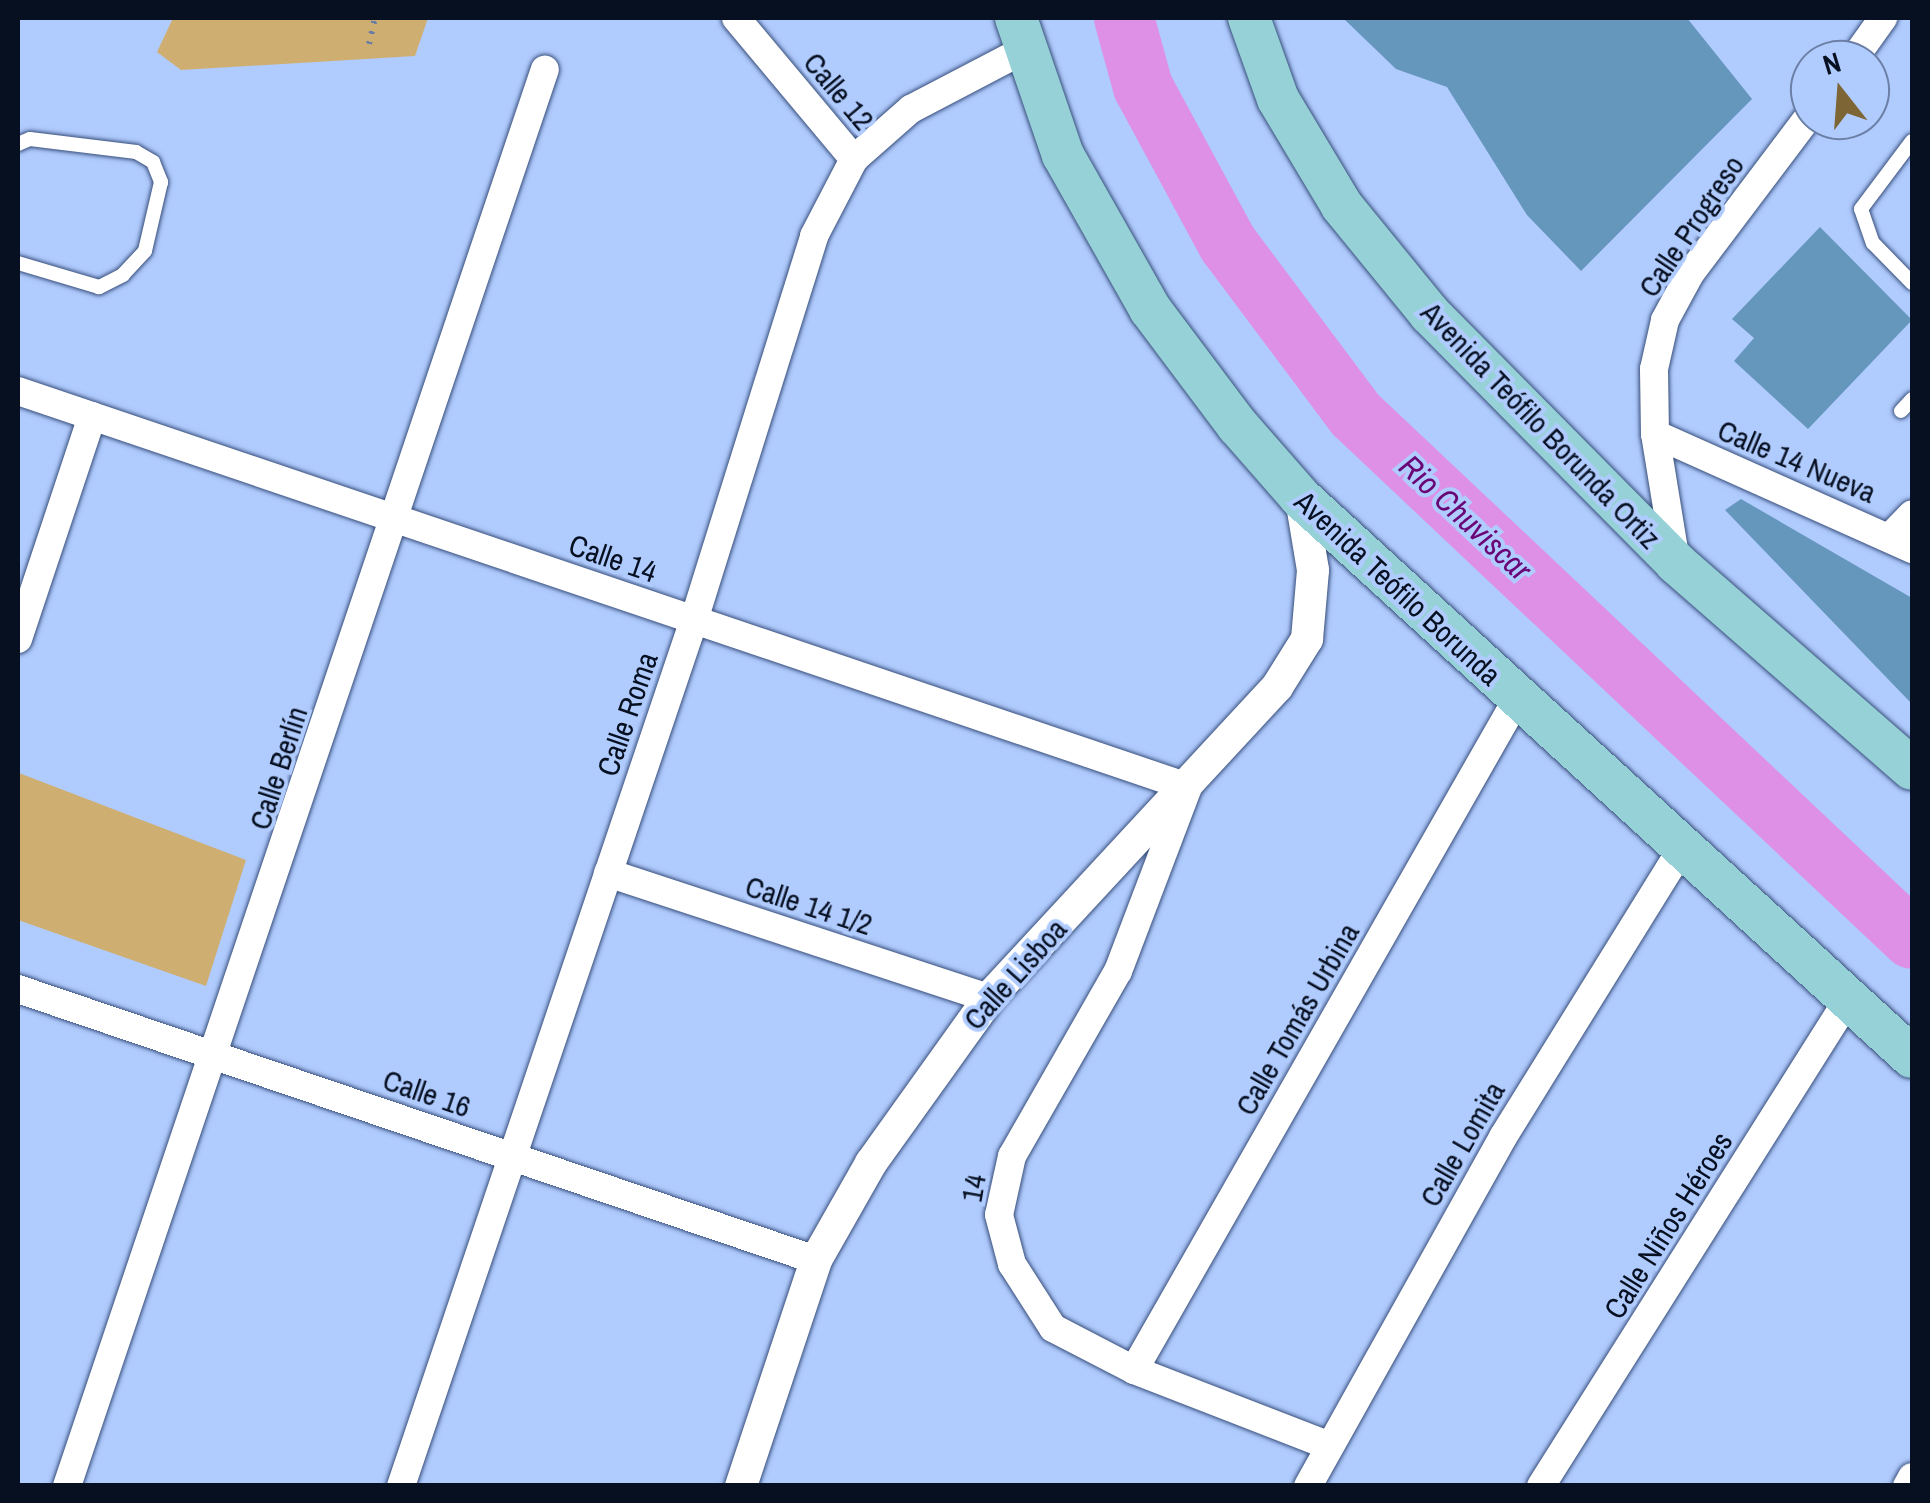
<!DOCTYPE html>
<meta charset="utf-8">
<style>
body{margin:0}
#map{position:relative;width:1930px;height:1503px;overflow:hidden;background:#b0cbfe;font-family:"Archivo Narrow",sans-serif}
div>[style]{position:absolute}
.green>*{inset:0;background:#cfaf71}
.river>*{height:60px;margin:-30px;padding:0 30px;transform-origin:30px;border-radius:30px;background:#dd90e6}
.building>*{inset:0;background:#6596bc}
.path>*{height:6px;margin-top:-3px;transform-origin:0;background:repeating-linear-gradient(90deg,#6a7ea3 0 2.5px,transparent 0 10.5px)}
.roads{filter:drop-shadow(0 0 2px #384f7b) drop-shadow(0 0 2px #384f7b)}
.service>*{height:14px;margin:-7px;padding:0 7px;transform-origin:7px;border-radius:7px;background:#fff}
.minor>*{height:28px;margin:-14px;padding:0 14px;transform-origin:14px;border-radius:14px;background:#fff}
.tertiary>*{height:32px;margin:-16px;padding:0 16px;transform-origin:16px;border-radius:16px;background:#fff}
.primary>*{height:42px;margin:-21px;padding:0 21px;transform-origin:21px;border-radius:21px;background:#95d1d6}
span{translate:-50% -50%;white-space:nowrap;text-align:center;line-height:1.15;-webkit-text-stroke:8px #b0cbfe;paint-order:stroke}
.street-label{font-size:30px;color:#071021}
.water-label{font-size:32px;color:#6a0576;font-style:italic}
.frame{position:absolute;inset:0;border:20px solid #071021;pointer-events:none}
.north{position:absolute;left:1790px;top:40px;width:100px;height:100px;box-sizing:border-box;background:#b0cbfe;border:2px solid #6c80a6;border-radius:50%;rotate:343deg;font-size:28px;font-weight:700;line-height:40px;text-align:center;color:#071021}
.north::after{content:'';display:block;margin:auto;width:35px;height:45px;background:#7d6535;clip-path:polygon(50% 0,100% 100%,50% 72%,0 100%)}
</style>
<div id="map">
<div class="green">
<div style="clip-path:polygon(173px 18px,428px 18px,415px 56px,181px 70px,157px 52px)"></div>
<div style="clip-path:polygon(19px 773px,246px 860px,206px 986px,18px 920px)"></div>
</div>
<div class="river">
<div style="left:1124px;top:18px;width:72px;rotate:74.6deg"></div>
<div style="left:1143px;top:87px;width:179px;rotate:61.6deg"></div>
<div style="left:1228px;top:244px;width:212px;rotate:53.2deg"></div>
<div style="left:1355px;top:414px;width:765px;rotate:43.31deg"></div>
</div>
<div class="building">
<div style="clip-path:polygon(1343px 18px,1687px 18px,1752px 99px,1581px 271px,1527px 215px,1447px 87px,1396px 69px)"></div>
<div style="clip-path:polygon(1820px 227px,1912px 320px,1808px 429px,1734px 361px,1754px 338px,1732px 319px)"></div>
<div style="clip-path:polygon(1741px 499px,1912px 598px,1912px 704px,1725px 510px)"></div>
</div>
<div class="path">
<div style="left:369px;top:44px;width:27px;rotate:-77deg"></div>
<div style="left:1808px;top:56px;width:6px;rotate:39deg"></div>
<div style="left:1870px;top:107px;width:15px;rotate:37deg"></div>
</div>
<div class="roads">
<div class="service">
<div style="left:1912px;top:141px;width:85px;rotate:126.9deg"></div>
<div style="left:1861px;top:209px;width:36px;rotate:71deg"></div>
<div style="left:1873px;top:243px;width:56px;rotate:45.7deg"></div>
<div style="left:18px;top:144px;width:13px;rotate:-23deg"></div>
<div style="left:30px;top:139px;width:107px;rotate:7deg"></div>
<div style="left:136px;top:152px;width:20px;rotate:30deg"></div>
<div style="left:153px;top:162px;width:22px;rotate:68deg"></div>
<div style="left:161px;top:182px;width:71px;rotate:103.1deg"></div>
<div style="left:145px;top:251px;width:33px;rotate:133deg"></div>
<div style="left:123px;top:275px;width:27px;rotate:153deg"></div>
<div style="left:99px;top:287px;width:84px;rotate:-163.5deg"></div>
<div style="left:1901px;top:411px;width:16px;rotate:-47deg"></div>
</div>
<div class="minor">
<div style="left:736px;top:18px;width:184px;rotate:50.1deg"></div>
<div style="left:1853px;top:60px;width:52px;rotate:-54.5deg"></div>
<div style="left:18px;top:391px;width:1235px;rotate:18.7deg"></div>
<div style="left:1188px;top:787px;width:197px;rotate:110.8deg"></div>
<div style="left:1118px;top:971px;width:213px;rotate:119.8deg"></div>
<div style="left:1012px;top:1156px;width:60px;rotate:102.4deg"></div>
<div style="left:999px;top:1215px;width:51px;rotate:75.1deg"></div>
<div style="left:1012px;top:1264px;width:76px;rotate:57.4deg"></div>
<div style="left:1053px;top:1328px;width:91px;rotate:27.4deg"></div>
<div style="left:1134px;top:1370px;width:207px;rotate:21.2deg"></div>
<div style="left:1655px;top:434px;width:282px;rotate:24.1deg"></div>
<div style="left:1891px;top:536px;width:30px;rotate:-46deg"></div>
<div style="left:1676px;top:562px;width:130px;rotate:-99.3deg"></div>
<div style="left:1655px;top:434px;width:65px;rotate:-90.9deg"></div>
<div style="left:1654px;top:369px;width:50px;rotate:-77.3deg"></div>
<div style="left:1665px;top:320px;width:52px;rotate:-61.5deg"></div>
<div style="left:1690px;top:274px;width:199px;rotate:-53deg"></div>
<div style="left:18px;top:639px;width:235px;rotate:-71.6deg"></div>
<div style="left:608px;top:873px;width:401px;rotate:18.2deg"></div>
<div style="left:18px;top:989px;width:843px;rotate:18.76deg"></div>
<div style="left:1134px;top:1370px;width:773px;rotate:-60.28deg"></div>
<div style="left:67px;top:1486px;width:1495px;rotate:-71.36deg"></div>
<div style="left:401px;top:1486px;width:914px;rotate:-71.31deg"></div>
<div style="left:694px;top:620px;width:402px;rotate:-72.6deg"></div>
<div style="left:814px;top:236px;width:87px;rotate:-62.5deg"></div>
<div style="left:854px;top:159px;width:76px;rotate:-41.3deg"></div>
<div style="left:911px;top:109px;width:127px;rotate:-27.6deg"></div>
<div style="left:1308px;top:1486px;width:400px;rotate:-60.8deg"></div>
<div style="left:1503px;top:1137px;width:346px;rotate:-58.2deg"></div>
<div style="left:1541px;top:1486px;width:577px;rotate:-57.74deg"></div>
<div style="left:1907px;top:1486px;width:10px;rotate:-61deg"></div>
</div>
<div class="tertiary">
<div style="left:741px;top:1486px;width:238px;rotate:-71.6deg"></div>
<div style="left:816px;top:1260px;width:112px;rotate:-60.4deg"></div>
<div style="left:871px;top:1163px;width:203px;rotate:-54.4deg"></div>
<div style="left:989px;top:998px;width:424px;rotate:-47.2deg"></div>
<div style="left:1277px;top:687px;width:57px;rotate:-58deg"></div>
<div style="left:1307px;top:639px;width:69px;rotate:-85deg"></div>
<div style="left:1313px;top:570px;width:73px;rotate:-99.5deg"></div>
</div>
<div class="primary">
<div style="left:1016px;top:18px;width:145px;rotate:71.1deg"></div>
<div style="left:1063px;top:155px;width:177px;rotate:60.5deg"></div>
<div style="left:1150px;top:309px;width:146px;rotate:53.1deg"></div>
<div style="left:1238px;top:426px;width:96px;rotate:48.8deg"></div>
<div style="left:1301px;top:498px;width:828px;rotate:42.46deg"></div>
<div style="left:1249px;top:18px;width:86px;rotate:70.3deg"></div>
<div style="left:1278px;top:99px;width:125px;rotate:59.1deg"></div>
<div style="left:1342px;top:206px;width:139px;rotate:50.8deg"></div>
<div style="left:1430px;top:314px;width:350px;rotate:45.3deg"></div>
<div style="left:1676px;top:563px;width:313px;rotate:41.1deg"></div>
</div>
</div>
<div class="street-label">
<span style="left:839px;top:91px;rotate:50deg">Calle 12</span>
<span style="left:1691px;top:226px;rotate:-56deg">Calle Progreso</span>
<span style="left:1541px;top:425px;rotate:46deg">Avenida Teófilo Borunda Ortiz</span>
<span style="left:1797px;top:461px;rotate:23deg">Calle 14 Nueva</span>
<span style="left:613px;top:558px;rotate:19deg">Calle 14</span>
<span style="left:1398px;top:588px;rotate:43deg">Avenida Teófilo Borunda</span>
<span style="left:627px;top:714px;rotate:-71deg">Calle Roma</span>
<span style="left:278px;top:768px;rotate:-72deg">Calle Berlín</span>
<span style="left:809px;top:905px;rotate:18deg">Calle 14 1/2</span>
<span style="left:1015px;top:974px;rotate:-48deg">Calle Lisboa</span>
<span style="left:1297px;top:1019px;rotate:-60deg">Calle Tomás Urbina</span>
<span style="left:427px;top:1093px;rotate:19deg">Calle 16</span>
<span style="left:1462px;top:1144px;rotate:-60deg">Calle Lomita</span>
<span style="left:973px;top:1188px;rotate:-80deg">14</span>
<span style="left:1668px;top:1225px;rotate:-58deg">Calle Niños Héroes</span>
</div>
<div class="water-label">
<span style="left:1465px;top:518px;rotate:43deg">Rio Chuviscar</span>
</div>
<div class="frame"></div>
<div class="north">N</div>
</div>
